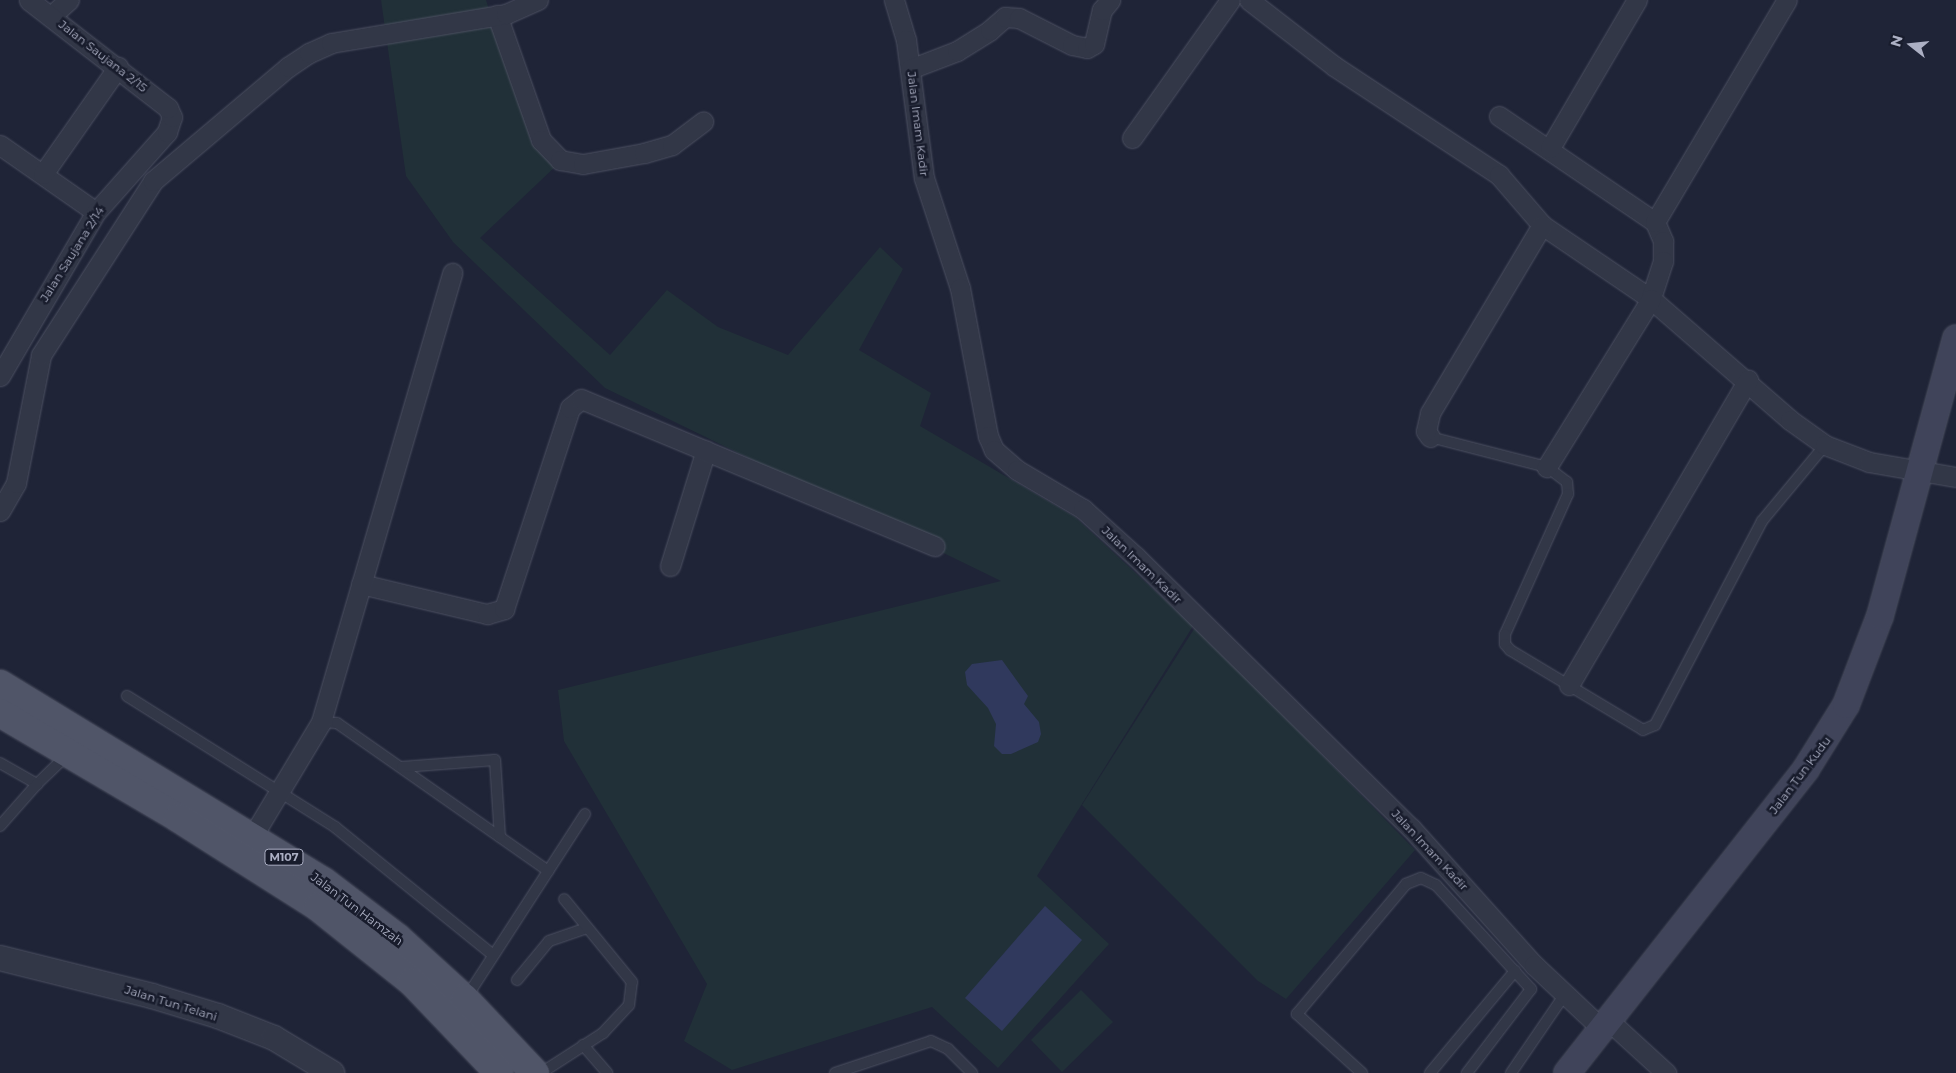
<!DOCTYPE html>
<style>
body{margin:0}
#map{position:relative;width:1956px;height:1073px;overflow:hidden;background:#1f2437;font-family:Montserrat,sans-serif}
div>[style]{position:absolute}
.green>*{inset:0;background:#213038}
.water>*{inset:0;background:#30395d}
.roads{filter:drop-shadow(0 0 1px #4d5162) drop-shadow(0 0 1px #4d5162)}
.service>*{height:10px;margin:-5px;padding:0 5px;transform-origin:5px;border-radius:5px;background:#323747}
.minor>*{height:19px;margin:-9.5px;padding:0 9.5px;transform-origin:9.5px;border-radius:9.5px;background:#323747}
.tertiary>*{height:24px;margin:-12px;padding:0 12px;transform-origin:12px;border-radius:12px;background:#323747}
.secondary>*{height:26px;margin:-13px;padding:0 13px;transform-origin:13px;border-radius:13px;background:#40445a}
.primary>*{height:28px;margin:-14px;padding:0 14px;transform-origin:14px;border-radius:14px;background:#505568}
span{translate:-50% -50%;white-space:nowrap;text-align:center;line-height:1.15;-webkit-text-stroke:5px #181c2c;paint-order:stroke}
.shield-label span{padding:1px 4px;background:#181c2c;border:1px solid;border-radius:4px;-webkit-text-stroke-width:0}
.shield-label{font-size:11px;color:#acb0c4;font-weight:700}
.street-label{font-size:12px;color:#acb0c4}
.north{position:absolute;left:1886px;top:20px;width:50px;height:50px;-webkit-text-stroke:4px #181c2c;paint-order:stroke;rotate:286deg;font-size:14px;font-weight:700;line-height:20px;text-align:center;color:#acb0c4}
.north::after{content:'';display:block;margin:auto;width:18px;height:22px;background:#acb0c4;clip-path:polygon(50% 0,100% 100%,50% 72%,0 100%)}
</style>
<div id="map">
<div class="green">
<div style="clip-path:polygon(381px 0,486px 0,532px 144px,557px 165px,480px 238px,610px 355px,667px 290px,718px 327px,788px 355px,880px 247px,903px 269px,859px 350px,931px 393px,920px 426px,1075px 517px,1193px 626px,1037px 876px,1109px 944px,998px 1068px,932px 1007px,732px 1070px,684px 1041px,707px 984px,564px 741px,558px 690px,1001px 581px,605px 388px,453px 242px,406px 176px)"></div>
<div style="clip-path:polygon(1196px 626px,1415px 850px,1286px 999px,1258px 981px,1082px 805px)"></div>
<div style="clip-path:polygon(1081px 990px,1113px 1022px,1062px 1072px,1031px 1040px)"></div>
</div>
<div class="water">
<div style="clip-path:polygon(1002px 660px,1028px 696px,1024px 704px,1039px 722px,1041px 734px,1038px 742px,1011px 754px,1002px 754px,994px 746px,996px 724px,988px 708px,967px 685px,965px 672px,972px 664px)"></div>
<div style="clip-path:polygon(1045px 906px,1082px 940px,1002px 1031px,965px 998px)"></div>
</div>
<div class="roads">
<div class="service">
<div style="left:1430px;top:437px;width:121px;rotate:14.4deg"></div>
<div style="left:1547px;top:467px;width:25px;rotate:37deg"></div>
<div style="left:1567px;top:482px;width:12px;rotate:85deg"></div>
<div style="left:1568px;top:494px;width:154px;rotate:114.2deg"></div>
<div style="left:1505px;top:634px;width:10px;rotate:90deg"></div>
<div style="left:1505px;top:644px;width:8px;rotate:50deg"></div>
<div style="left:1510px;top:650px;width:155px;rotate:31deg"></div>
<div style="left:1643px;top:730px;width:13px;rotate:-23deg"></div>
<div style="left:1655px;top:725px;width:230px;rotate:-62.3deg"></div>
<div style="left:1762px;top:521px;width:99px;rotate:-50.3deg"></div>
<div style="left:127px;top:696px;width:246px;rotate:32.2deg"></div>
<div style="left:335px;top:827px;width:203px;rotate:39deg"></div>
<div style="left:321px;top:722px;width:16px;rotate:4deg"></div>
<div style="left:337px;top:723px;width:258px;rotate:35deg"></div>
<div style="left:0;top:763px;width:43px;rotate:29.6deg"></div>
<div style="left:37px;top:784px;width:42px;rotate:-44deg"></div>
<div style="left:402px;top:767px;width:93px;rotate:-4.3deg"></div>
<div style="left:495px;top:760px;width:77px;rotate:86.3deg"></div>
<div style="left:0;top:826px;width:56px;rotate:-48.6deg"></div>
<div style="left:517px;top:980px;width:50px;rotate:-50.6deg"></div>
<div style="left:549px;top:941px;width:40px;rotate:-18.9deg"></div>
<div style="left:466px;top:998px;width:219px;rotate:-57.1deg"></div>
<div style="left:583px;top:1045px;width:37px;rotate:49deg"></div>
<div style="left:541px;top:1073px;width:74px;rotate:-32.8deg"></div>
<div style="left:603px;top:1033px;width:38px;rotate:-47deg"></div>
<div style="left:629px;top:1005px;width:23px;rotate:-83deg"></div>
<div style="left:632px;top:982px;width:107px;rotate:-129.3deg"></div>
<div style="left:835px;top:1073px;width:101px;rotate:-18.4deg"></div>
<div style="left:931px;top:1041px;width:19px;rotate:25deg"></div>
<div style="left:948px;top:1049px;width:34px;rotate:45deg"></div>
<div style="left:1362px;top:1073px;width:88px;rotate:-137.8deg"></div>
<div style="left:1297px;top:1014px;width:170px;rotate:-50deg"></div>
<div style="left:1406px;top:884px;width:16px;rotate:-22deg"></div>
<div style="left:1421px;top:878px;width:17px;rotate:25deg"></div>
<div style="left:1436px;top:885px;width:141px;rotate:47.6deg"></div>
<div style="left:1531px;top:989px;width:106px;rotate:127.3deg"></div>
<div style="left:1430px;top:1073px;width:133px;rotate:-50.2deg"></div>
<div style="left:1511px;top:1073px;width:96px;rotate:-55.6deg"></div>
</div>
<div class="minor">
<div style="left:894px;top:0;width:42px;rotate:73.3deg"></div>
<div style="left:906px;top:40px;width:139px;rotate:82.6deg"></div>
<div style="left:924px;top:178px;width:116px;rotate:71.9deg"></div>
<div style="left:960px;top:288px;width:151px;rotate:79.3deg"></div>
<div style="left:988px;top:436px;width:15px;rotate:67deg"></div>
<div style="left:994px;top:450px;width:30px;rotate:41deg"></div>
<div style="left:1017px;top:470px;width:77px;rotate:30.6deg"></div>
<div style="left:1083px;top:509px;width:72px;rotate:42.2deg"></div>
<div style="left:1136px;top:557px;width:386px;rotate:44.6deg"></div>
<div style="left:1411px;top:828px;width:184px;rotate:48.1deg"></div>
<div style="left:1534px;top:965px;width:92px;rotate:43.2deg"></div>
<div style="left:1249px;top:0;width:108px;rotate:37.8deg"></div>
<div style="left:1334px;top:66px;width:198px;rotate:33.4deg"></div>
<div style="left:1499px;top:175px;width:66px;rotate:49.3deg"></div>
<div style="left:1542px;top:225px;width:132px;rotate:34.2deg"></div>
<div style="left:1651px;top:299px;width:184px;rotate:41deg"></div>
<div style="left:1790px;top:420px;width:43px;rotate:35.5deg"></div>
<div style="left:1825px;top:445px;width:47px;rotate:21.1deg"></div>
<div style="left:1869px;top:462px;width:88px;rotate:9.8deg"></div>
<div style="left:497px;top:15px;width:133px;rotate:70.6deg"></div>
<div style="left:541px;top:140px;width:28px;rotate:46deg"></div>
<div style="left:560px;top:160px;width:23px;rotate:10deg"></div>
<div style="left:583px;top:164px;width:62px;rotate:-10.2deg"></div>
<div style="left:644px;top:153px;width:29px;rotate:-16deg"></div>
<div style="left:672px;top:145px;width:39px;rotate:-37deg"></div>
<div style="left:51px;top:16px;width:24px;rotate:-42deg"></div>
<div style="left:910px;top:69px;width:50px;rotate:-21deg"></div>
<div style="left:957px;top:51px;width:39px;rotate:-32deg"></div>
<div style="left:990px;top:30px;width:20px;rotate:-41deg"></div>
<div style="left:1005px;top:17px;width:14px;rotate:4deg"></div>
<div style="left:1019px;top:18px;width:59px;rotate:27deg"></div>
<div style="left:1072px;top:45px;width:15px;rotate:11deg"></div>
<div style="left:1087px;top:48px;width:8px;rotate:-30deg"></div>
<div style="left:1094px;top:44px;width:35px;rotate:-77deg"></div>
<div style="left:1102px;top:10px;width:13px;rotate:-51deg"></div>
<div style="left:1499px;top:116px;width:189px;rotate:34.2deg"></div>
<div style="left:1655px;top:222px;width:21px;rotate:67deg"></div>
<div style="left:1663px;top:241px;width:20px;rotate:90deg"></div>
<div style="left:1663px;top:261px;width:40px;rotate:108deg"></div>
<div style="left:1651px;top:299px;width:198px;rotate:121.8deg"></div>
<div style="left:1132px;top:138px;width:169px;rotate:-54.6deg"></div>
<div style="left:0;top:145px;width:117px;rotate:34.9deg"></div>
<div style="left:1550px;top:148px;width:172px;rotate:-59.6deg"></div>
<div style="left:43px;top:174px;width:131px;rotate:-55deg"></div>
<div style="left:1655px;top:222px;width:258px;rotate:-59.3deg"></div>
<div style="left:0;top:376px;width:190px;rotate:-59.7deg"></div>
<div style="left:96px;top:212px;width:107px;rotate:-48.4deg"></div>
<div style="left:167px;top:132px;width:16px;rotate:-72deg"></div>
<div style="left:172px;top:117px;width:10px;rotate:-114deg"></div>
<div style="left:168px;top:108px;width:176px;rotate:-142.2deg"></div>
<div style="left:1430px;top:437px;width:7px;rotate:-124deg"></div>
<div style="left:1426px;top:431px;width:18px;rotate:-77deg"></div>
<div style="left:1430px;top:413px;width:219px;rotate:-59.2deg"></div>
<div style="left:0;top:511px;width:32px;rotate:-60deg"></div>
<div style="left:16px;top:483px;width:130px;rotate:-78.9deg"></div>
<div style="left:41px;top:355px;width:207px;rotate:-57.2deg"></div>
<div style="left:153px;top:181px;width:177px;rotate:-40.2deg"></div>
<div style="left:288px;top:67px;width:25px;rotate:-34deg"></div>
<div style="left:309px;top:53px;width:24px;rotate:-24deg"></div>
<div style="left:331px;top:43px;width:177px;rotate:-9.4deg"></div>
<div style="left:506px;top:14px;width:35px;rotate:-24deg"></div>
<div style="left:670px;top:566px;width:121px;rotate:-72.8deg"></div>
<div style="left:361px;top:584px;width:130px;rotate:13.4deg"></div>
<div style="left:487px;top:614px;width:18px;rotate:-16deg"></div>
<div style="left:504px;top:609px;width:212px;rotate:-71.8deg"></div>
<div style="left:570px;top:408px;width:14px;rotate:-39deg"></div>
<div style="left:581px;top:399px;width:383px;rotate:22.6deg"></div>
<div style="left:1569px;top:685px;width:354px;rotate:-59.6deg"></div>
<div style="left:252px;top:837px;width:134px;rotate:-59deg"></div>
<div style="left:321px;top:722px;width:468px;rotate:-73.7deg"></div>
<div style="left:1608px;top:1020px;width:79px;rotate:42.4deg"></div>
</div>
<div class="tertiary">
<div style="left:0;top:958px;width:157px;rotate:14deg"></div>
<div style="left:152px;top:996px;width:69px;rotate:16.9deg"></div>
<div style="left:218px;top:1016px;width:60px;rotate:21.4deg"></div>
<div style="left:274px;top:1038px;width:68px;rotate:31.1deg"></div>
</div>
<div class="secondary">
<div style="left:1567px;top:1073px;width:387px;rotate:-51.8deg"></div>
<div style="left:1806px;top:769px;width:75px;rotate:-58deg"></div>
<div style="left:1846px;top:705px;width:95px;rotate:-69.1deg"></div>
<div style="left:1880px;top:616px;width:288px;rotate:-74.7deg"></div>
</div>
<div class="primary">
<div style="left:0;top:684px;width:378px;rotate:31.4deg"></div>
<div style="left:323px;top:881px;width:94px;rotate:37.2deg"></div>
<div style="left:398px;top:938px;width:91px;rotate:42.3deg"></div>
<div style="left:465px;top:999px;width:102px;rotate:46.6deg"></div>
<div style="left:0;top:713px;width:207px;rotate:30.5deg"></div>
<div style="left:178px;top:818px;width:166px;rotate:32.4deg"></div>
<div style="left:318px;top:907px;width:120px;rotate:38.6deg"></div>
<div style="left:412px;top:982px;width:126px;rotate:46.3deg"></div>
</div>
</div>
<div class="shield-label">
<span style="left:284px;top:857px">M107</span>
</div>
<div class="street-label">
<span style="left:103px;top:56px;rotate:38deg">Jalan Saujana 2/15</span>
<span style="left:918px;top:124px;rotate:83deg">Jalan Imam Kadir</span>
<span style="left:72px;top:254px;rotate:-58deg">Jalan Saujana 2/14</span>
<span style="left:1142px;top:565px;rotate:44deg">Jalan Imam Kadir</span>
<span style="left:1800px;top:775px;rotate:-53deg">Jalan Tun Kudu</span>
<span style="left:1430px;top:850px;rotate:47deg">Jalan Imam Kadir</span>
<span style="left:357px;top:909px;rotate:37deg">Jalan Tun Hamzah</span>
<span style="left:171px;top:1003px;rotate:17deg">Jalan Tun Telani</span>
</div>
<div class="north">N</div>
</div>
